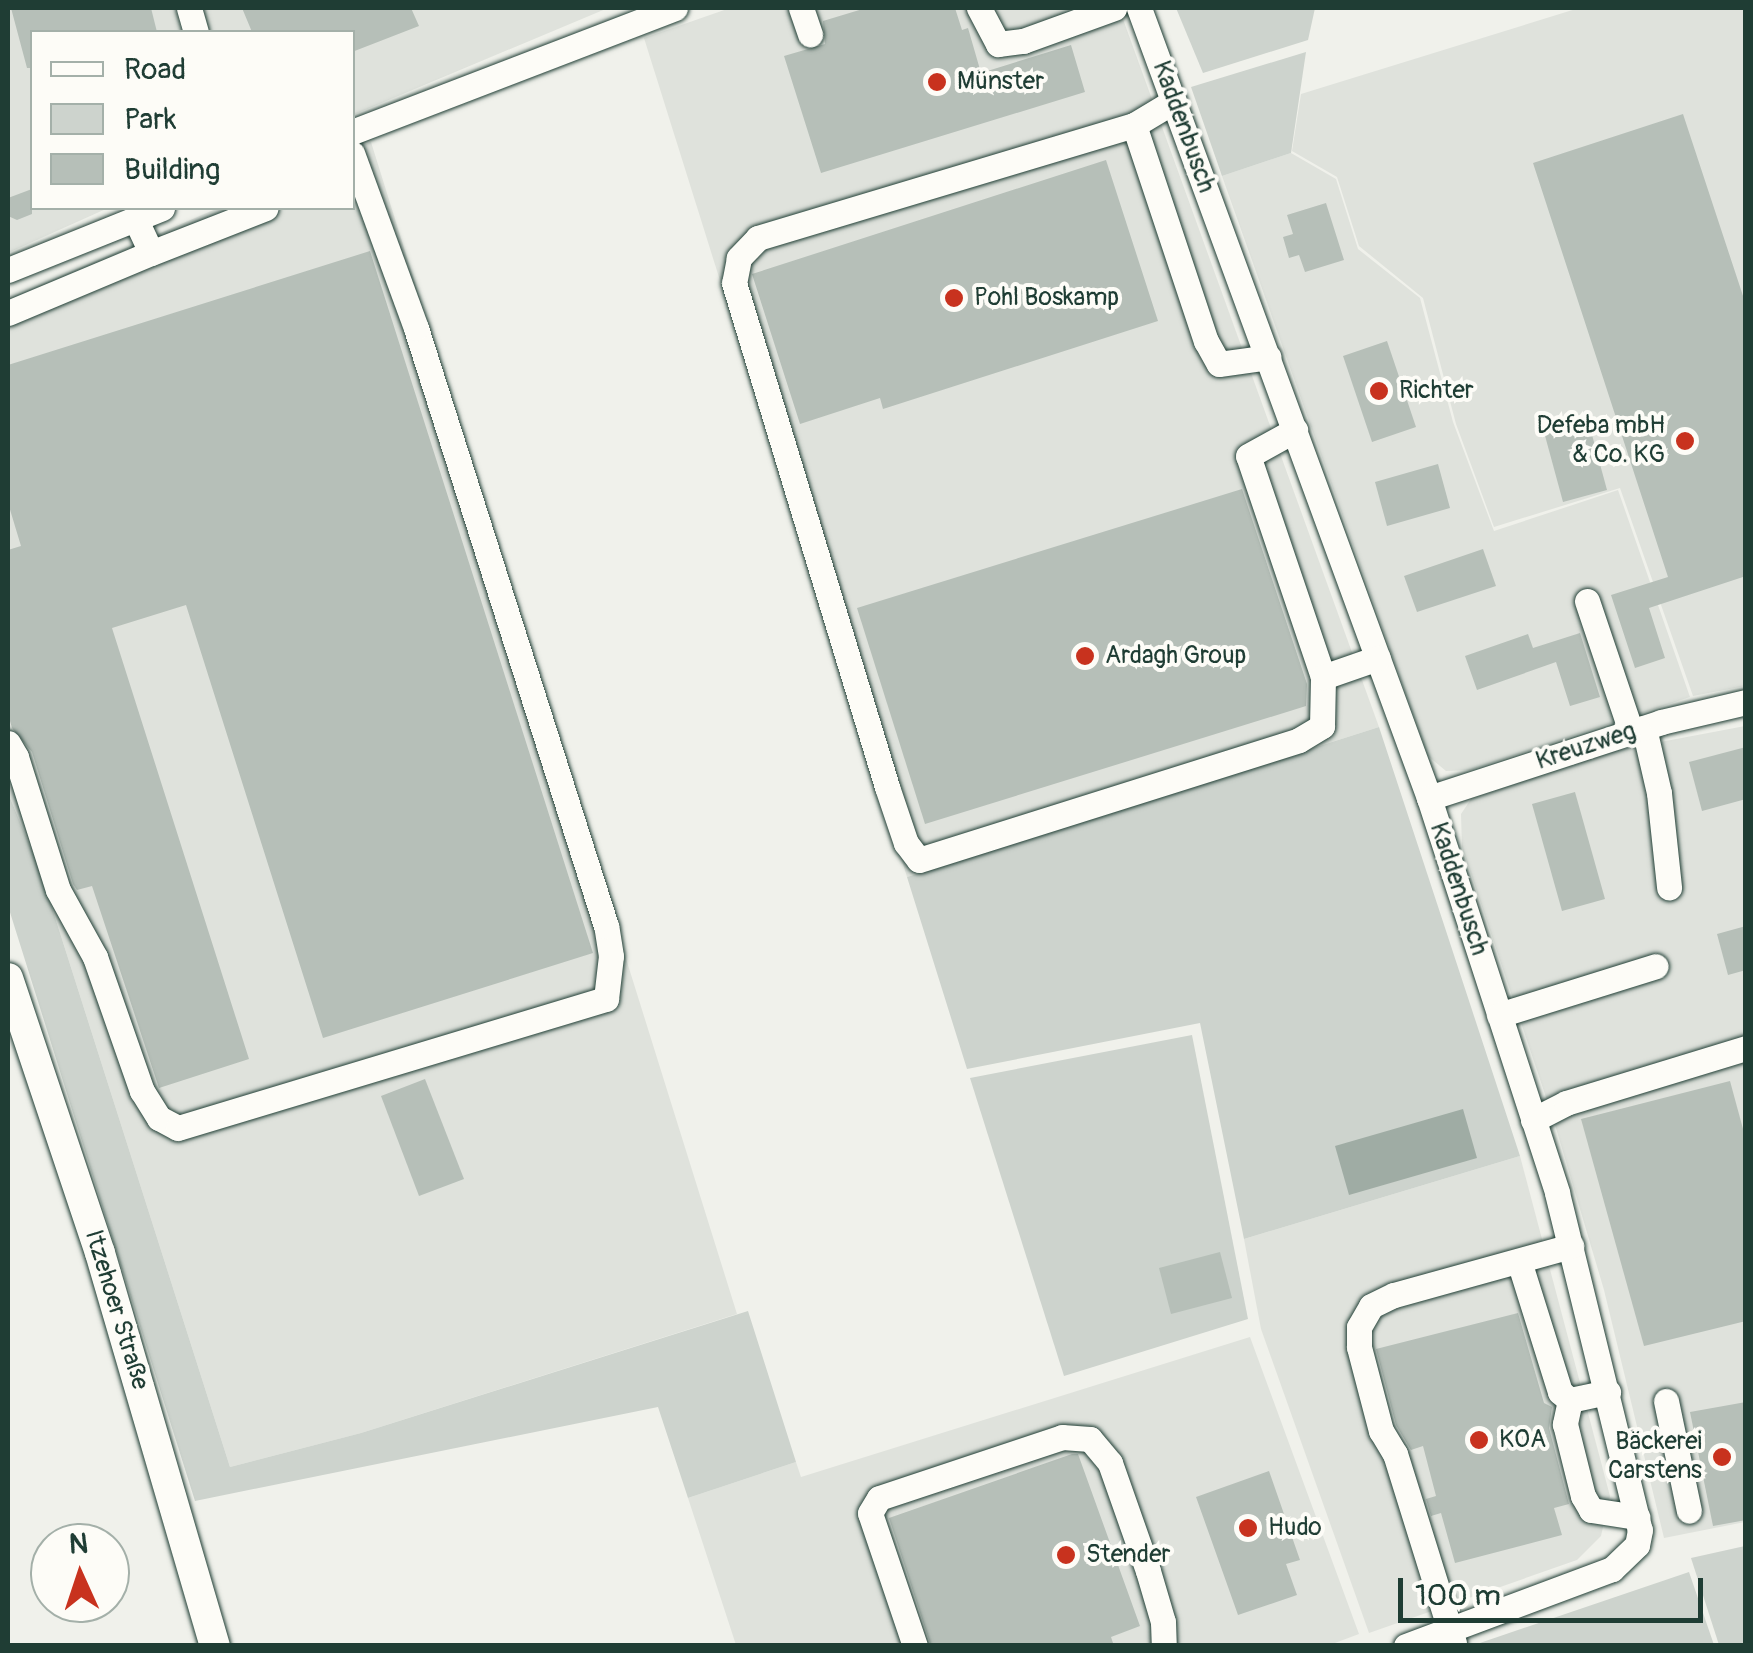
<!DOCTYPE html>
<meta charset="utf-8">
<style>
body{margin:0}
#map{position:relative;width:1753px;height:1653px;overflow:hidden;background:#f0f1eb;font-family:Pangolin,sans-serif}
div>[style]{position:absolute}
.built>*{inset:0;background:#dfe2dc}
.green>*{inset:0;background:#cdd3cd}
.water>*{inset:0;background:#9faca4}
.building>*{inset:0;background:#b6bfb8}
.roads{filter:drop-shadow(0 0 2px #1f3d34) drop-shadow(0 0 2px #1f3d34)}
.minor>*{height:25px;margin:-12.5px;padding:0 12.5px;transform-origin:12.5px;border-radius:12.5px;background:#fdfcf7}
.major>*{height:30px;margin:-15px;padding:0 15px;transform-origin:15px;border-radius:15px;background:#fdfcf7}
.dots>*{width:28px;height:28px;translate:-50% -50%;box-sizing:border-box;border:5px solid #fdfcf7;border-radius:50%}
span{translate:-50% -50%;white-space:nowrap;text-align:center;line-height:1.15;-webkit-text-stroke:8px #fdfcf7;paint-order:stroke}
.poi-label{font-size:25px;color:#1f3d34}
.left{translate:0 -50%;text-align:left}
.right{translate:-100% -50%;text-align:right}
.street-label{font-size:25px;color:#1f3d34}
.frame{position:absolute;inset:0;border:10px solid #1f3d34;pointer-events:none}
.legend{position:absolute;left:30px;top:30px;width:325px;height:180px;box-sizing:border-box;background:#fdfcf7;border:2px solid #a4b0a9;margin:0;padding:12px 18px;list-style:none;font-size:30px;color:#1f3d34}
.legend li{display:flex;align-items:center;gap:20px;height:50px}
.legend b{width:50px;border:2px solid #a4b0a9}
.north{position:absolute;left:30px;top:1523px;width:100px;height:100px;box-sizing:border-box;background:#fdfcf7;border:2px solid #a4b0a9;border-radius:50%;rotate:357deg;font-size:28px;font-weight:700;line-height:40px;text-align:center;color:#1f3d34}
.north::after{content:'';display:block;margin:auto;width:35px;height:45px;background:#c8321e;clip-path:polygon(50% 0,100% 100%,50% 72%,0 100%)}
.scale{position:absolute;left:1398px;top:1578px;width:305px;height:45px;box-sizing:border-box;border:5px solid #1f3d34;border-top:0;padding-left:12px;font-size:30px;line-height:35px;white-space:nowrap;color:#1f3d34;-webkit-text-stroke:8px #fdfcf7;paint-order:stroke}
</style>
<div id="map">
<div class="built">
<div style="clip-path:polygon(8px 8px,175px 8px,182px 32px,32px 32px,32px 208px,108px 208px,8px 253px)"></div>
<div style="clip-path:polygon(200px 8px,608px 8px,353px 115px,352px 32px,207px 32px)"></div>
<div style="clip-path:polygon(730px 8px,1119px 8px,1379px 727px,907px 877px,644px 38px)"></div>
<div style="clip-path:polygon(1579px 8px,1745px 8px,1745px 686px,1693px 696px,1620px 488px,1494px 527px,1456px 424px,1423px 298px,1359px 246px,1337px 177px,1292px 151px,1301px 94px)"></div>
<div style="clip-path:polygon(371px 142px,737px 1314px,361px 1433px,230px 1467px,40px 870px,8px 793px,8px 299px,218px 208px,352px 208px,353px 150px)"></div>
<div style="clip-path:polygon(1291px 153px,1336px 179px,1358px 249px,1420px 298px,1453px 422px,1494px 531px,1618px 490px,1690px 697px,1470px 770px,1446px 771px,1428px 756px,1222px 176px)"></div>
<div style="clip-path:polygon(1745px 726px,1745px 1522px,1664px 1538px,1604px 1290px,1553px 1118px,1462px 847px,1461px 814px,1471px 799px,1613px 751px)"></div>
<div style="clip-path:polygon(1520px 1156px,1610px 1496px,1601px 1536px,1577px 1560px,1369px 1633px,1261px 1329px,1244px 1239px)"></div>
<div style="clip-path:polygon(1250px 1337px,1359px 1634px,1327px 1646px,736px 1645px,688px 1498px,796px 1462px,801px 1477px)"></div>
</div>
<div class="green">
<div style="clip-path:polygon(1176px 8px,1315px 8px,1308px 40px,1203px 73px)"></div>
<div style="clip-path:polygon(1306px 52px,1291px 153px,1222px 176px,1191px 87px)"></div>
<div style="clip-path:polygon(1379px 727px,1520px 1156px,1244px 1239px,1200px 1023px,967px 1069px,907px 877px)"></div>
<div style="clip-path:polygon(8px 793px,40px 870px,230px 1467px,361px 1433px,748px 1311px,796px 1462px,688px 1498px,658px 1407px,195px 1501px,8px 906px)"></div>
<div style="clip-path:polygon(1192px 1035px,1248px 1319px,1064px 1376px,970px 1078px)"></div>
<div style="clip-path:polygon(1745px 1546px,1745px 1645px,1719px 1645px,1691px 1558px)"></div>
<div style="clip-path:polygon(1689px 1572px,1714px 1645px,1474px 1645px)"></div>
</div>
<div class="water">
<div style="clip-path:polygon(1463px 1109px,1477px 1158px,1349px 1195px,1335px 1146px)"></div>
</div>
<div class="building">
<div style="clip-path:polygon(11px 8px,151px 8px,157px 32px,32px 32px,32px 68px,27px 68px)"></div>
<div style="clip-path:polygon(242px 8px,411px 8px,419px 26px,352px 52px,352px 32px,252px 32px)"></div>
<div style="clip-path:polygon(866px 8px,955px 8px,962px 30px,968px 28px,981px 73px,1071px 45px,1085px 92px,821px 173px,784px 56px,825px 44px,823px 21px)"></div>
<div style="clip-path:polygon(1683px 114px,1746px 305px,1746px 576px,1649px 608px,1665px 658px,1635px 668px,1611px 595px,1668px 577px,1533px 163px)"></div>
<div style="clip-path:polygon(1106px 160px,1158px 321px,883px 409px,880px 398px,800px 424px,752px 274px)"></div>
<div style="clip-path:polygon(32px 189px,32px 214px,17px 220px,8px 216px,8px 198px)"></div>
<div style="clip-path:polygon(1326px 203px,1344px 260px,1305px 272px,1299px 255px,1289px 258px,1283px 237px,1293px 234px,1287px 215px)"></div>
<div style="clip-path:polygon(370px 251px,593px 953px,323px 1038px,186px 605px,112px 628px,249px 1059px,159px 1088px,92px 886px,77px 890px,73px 884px,32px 752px,12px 728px,8px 714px,8px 550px,21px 546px,8px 503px,8px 365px)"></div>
<div style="clip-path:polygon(1387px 341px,1416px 427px,1372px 442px,1343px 356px)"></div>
<div style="clip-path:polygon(1588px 420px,1607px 490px,1563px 502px,1544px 432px)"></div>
<div style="clip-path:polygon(1438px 464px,1450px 508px,1387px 526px,1375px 482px)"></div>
<div style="clip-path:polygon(1242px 489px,1307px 684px,1306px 706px,925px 824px,857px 608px)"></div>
<div style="clip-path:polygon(1483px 549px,1496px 586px,1417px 612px,1404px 576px)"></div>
<div style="clip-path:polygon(1580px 633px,1600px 697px,1570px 706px,1556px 662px,1477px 690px,1465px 656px,1528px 634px,1533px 648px)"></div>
<div style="clip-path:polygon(1746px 747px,1746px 799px,1702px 811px,1689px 762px)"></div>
<div style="clip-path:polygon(1575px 792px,1605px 899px,1562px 911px,1532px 804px)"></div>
<div style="clip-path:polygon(1746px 926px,1746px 970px,1728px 975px,1717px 934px)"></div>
<div style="clip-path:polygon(425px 1079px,464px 1179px,419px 1196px,381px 1096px)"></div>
<div style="clip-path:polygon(1730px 1081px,1746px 1140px,1746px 1321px,1644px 1346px,1581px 1119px)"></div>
<div style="clip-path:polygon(1220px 1252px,1232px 1298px,1171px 1314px,1159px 1268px)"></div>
<div style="clip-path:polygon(1518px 1313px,1544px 1403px,1552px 1407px,1549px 1428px,1569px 1504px,1554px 1508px,1562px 1535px,1455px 1563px,1441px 1513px,1431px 1516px,1426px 1499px,1436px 1496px,1423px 1446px,1411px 1450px,1396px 1425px,1376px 1349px)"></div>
<div style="clip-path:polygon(1746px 1402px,1746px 1520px,1713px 1526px,1690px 1412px)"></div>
<div style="clip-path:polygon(1072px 1454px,1078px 1454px,1140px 1626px,1111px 1637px,1114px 1646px,931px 1646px,889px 1518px)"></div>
<div style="clip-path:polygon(1269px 1471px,1300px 1560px,1286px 1564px,1297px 1595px,1238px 1615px,1196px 1497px)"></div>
</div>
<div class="roads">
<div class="minor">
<div style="left:189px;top:8px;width:25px;rotate:74deg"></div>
<div style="left:801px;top:8px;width:28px;rotate:71deg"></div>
<div style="left:979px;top:8px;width:41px;rotate:62.2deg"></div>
<div style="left:998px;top:44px;width:25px;rotate:-7deg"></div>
<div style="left:1023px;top:41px;width:97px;rotate:-19.9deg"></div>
<div style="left:1139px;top:8px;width:842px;rotate:69.84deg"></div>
<div style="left:1429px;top:798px;width:415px;rotate:72deg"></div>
<div style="left:1557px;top:1193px;width:347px;rotate:76.2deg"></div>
<div style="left:1640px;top:1530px;width:15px;rotate:101deg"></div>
<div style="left:1637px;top:1545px;width:35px;rotate:136deg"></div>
<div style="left:1612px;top:1569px;width:220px;rotate:159.5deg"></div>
<div style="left:1174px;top:101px;width:47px;rotate:149deg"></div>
<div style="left:1134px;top:125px;width:228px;rotate:71.6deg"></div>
<div style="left:1206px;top:341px;width:26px;rotate:61deg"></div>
<div style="left:1219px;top:364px;width:50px;rotate:-8deg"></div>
<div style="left:1134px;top:125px;width:393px;rotate:163.3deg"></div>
<div style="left:758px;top:238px;width:28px;rotate:134deg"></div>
<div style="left:739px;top:258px;width:25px;rotate:101deg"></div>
<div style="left:734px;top:283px;width:527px;rotate:73.11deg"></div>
<div style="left:887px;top:787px;width:59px;rotate:71.3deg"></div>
<div style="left:906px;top:843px;width:21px;rotate:53deg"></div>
<div style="left:919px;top:860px;width:398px;rotate:-17.5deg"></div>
<div style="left:1299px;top:740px;width:27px;rotate:-31deg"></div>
<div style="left:1322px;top:726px;width:49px;rotate:-88.8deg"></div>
<div style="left:1323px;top:677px;width:233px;rotate:-108.7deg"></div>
<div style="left:1248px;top:456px;width:54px;rotate:-29deg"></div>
<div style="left:352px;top:132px;width:346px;rotate:-21deg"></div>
<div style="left:135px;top:218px;width:38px;rotate:65deg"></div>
<div style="left:151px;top:253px;width:123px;rotate:-21.4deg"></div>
<div style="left:8px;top:270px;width:166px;rotate:-21.9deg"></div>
<div style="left:8px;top:313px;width:155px;rotate:-22.8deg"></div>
<div style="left:1587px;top:601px;width:138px;rotate:71.4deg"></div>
<div style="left:1323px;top:677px;width:58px;rotate:-19.1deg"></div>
<div style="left:1644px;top:728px;width:67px;rotate:77deg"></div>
<div style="left:1659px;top:793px;width:95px;rotate:83.9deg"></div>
<div style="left:8px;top:743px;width:16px;rotate:60deg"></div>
<div style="left:16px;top:757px;width:139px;rotate:72.5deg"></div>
<div style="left:58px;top:890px;width:77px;rotate:61.1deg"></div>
<div style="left:95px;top:957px;width:142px;rotate:70.7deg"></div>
<div style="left:142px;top:1091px;width:32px;rotate:58deg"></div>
<div style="left:159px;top:1118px;width:21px;rotate:28deg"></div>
<div style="left:178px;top:1128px;width:447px;rotate:-16.8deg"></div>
<div style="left:606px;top:999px;width:43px;rotate:-83.4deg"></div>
<div style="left:611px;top:956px;width:30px;rotate:-99deg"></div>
<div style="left:606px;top:926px;width:627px;rotate:-107.63deg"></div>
<div style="left:416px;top:328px;width:186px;rotate:-110.1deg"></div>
<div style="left:1429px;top:798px;width:244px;rotate:-18.1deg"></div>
<div style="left:1661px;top:722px;width:87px;rotate:-13.2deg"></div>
<div style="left:1499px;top:1015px;width:164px;rotate:-17.3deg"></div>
<div style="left:1533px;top:1120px;width:37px;rotate:-27deg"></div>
<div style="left:1566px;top:1103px;width:188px;rotate:-17deg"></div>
<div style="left:1519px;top:1261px;width:137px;rotate:72.6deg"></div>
<div style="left:1560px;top:1392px;width:13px;rotate:39deg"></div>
<div style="left:1570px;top:1400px;width:39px;rotate:-12deg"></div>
<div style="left:1570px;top:1400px;width:25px;rotate:102deg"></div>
<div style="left:1565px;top:1424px;width:74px;rotate:76deg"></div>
<div style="left:1583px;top:1496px;width:16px;rotate:60deg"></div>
<div style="left:1591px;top:1510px;width:47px;rotate:8.7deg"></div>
<div style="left:1666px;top:1401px;width:112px;rotate:78.2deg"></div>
<div style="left:1454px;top:1643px;width:198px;rotate:-107.3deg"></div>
<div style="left:1395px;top:1454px;width:27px;rotate:-121deg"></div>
<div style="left:1381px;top:1431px;width:87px;rotate:-104.7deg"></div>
<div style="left:1359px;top:1347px;width:20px;rotate:-90deg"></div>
<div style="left:1359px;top:1327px;width:24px;rotate:-60deg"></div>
<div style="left:1371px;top:1306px;width:25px;rotate:-26deg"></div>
<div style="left:1394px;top:1295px;width:184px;rotate:-15.5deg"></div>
<div style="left:915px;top:1646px;width:140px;rotate:-108.7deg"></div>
<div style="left:870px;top:1513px;width:17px;rotate:-59deg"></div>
<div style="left:879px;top:1498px;width:193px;rotate:-18.4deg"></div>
<div style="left:1062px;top:1437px;width:28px;rotate:4deg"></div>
<div style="left:1090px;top:1439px;width:31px;rotate:50deg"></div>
<div style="left:1110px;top:1463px;width:114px;rotate:70.6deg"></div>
<div style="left:1148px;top:1571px;width:53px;rotate:73.6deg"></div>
<div style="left:1163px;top:1622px;width:24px;rotate:88deg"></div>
</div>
<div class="major">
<div style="left:8px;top:978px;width:290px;rotate:71.5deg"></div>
<div style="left:100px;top:1253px;width:409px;rotate:73.7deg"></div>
</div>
</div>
<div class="dots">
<div style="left:937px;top:82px;background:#c8321e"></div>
<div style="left:954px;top:298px;background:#c8321e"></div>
<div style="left:1379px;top:391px;background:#c8321e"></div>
<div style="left:1685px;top:441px;background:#c8321e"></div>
<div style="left:1085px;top:656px;background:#c8321e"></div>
<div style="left:1479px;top:1440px;background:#c8321e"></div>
<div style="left:1722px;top:1457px;background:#c8321e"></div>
<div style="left:1248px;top:1528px;background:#c8321e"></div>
<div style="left:1066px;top:1555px;background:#c8321e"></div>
</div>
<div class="poi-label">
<span class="left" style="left:957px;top:82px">Münster</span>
<span class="left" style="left:974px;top:298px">Pohl Boskamp</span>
<span class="left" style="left:1399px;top:391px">Richter</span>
<span class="right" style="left:1665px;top:441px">Defeba mbH<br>&amp; Co. KG</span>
<span class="left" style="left:1105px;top:656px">Ardagh Group</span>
<span class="left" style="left:1499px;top:1440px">KOA</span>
<span class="right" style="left:1702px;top:1457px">Bäckerei<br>Carstens</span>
<span class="left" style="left:1268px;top:1528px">Hudo</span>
<span class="left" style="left:1086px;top:1555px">Stender</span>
</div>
<div class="street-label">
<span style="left:1183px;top:127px;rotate:70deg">Kaddenbusch</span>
<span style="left:1586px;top:747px;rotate:-18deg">Kreuzweg</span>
<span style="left:1458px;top:889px;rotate:72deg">Kaddenbusch</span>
<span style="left:116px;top:1310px;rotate:73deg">Itzehoer Straße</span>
</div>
<div class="frame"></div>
<ul class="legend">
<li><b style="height:12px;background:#fdfcf7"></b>Road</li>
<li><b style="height:28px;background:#cdd3cd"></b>Park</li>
<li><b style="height:28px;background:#b6bfb8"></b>Building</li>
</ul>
<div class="north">N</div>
<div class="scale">100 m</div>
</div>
